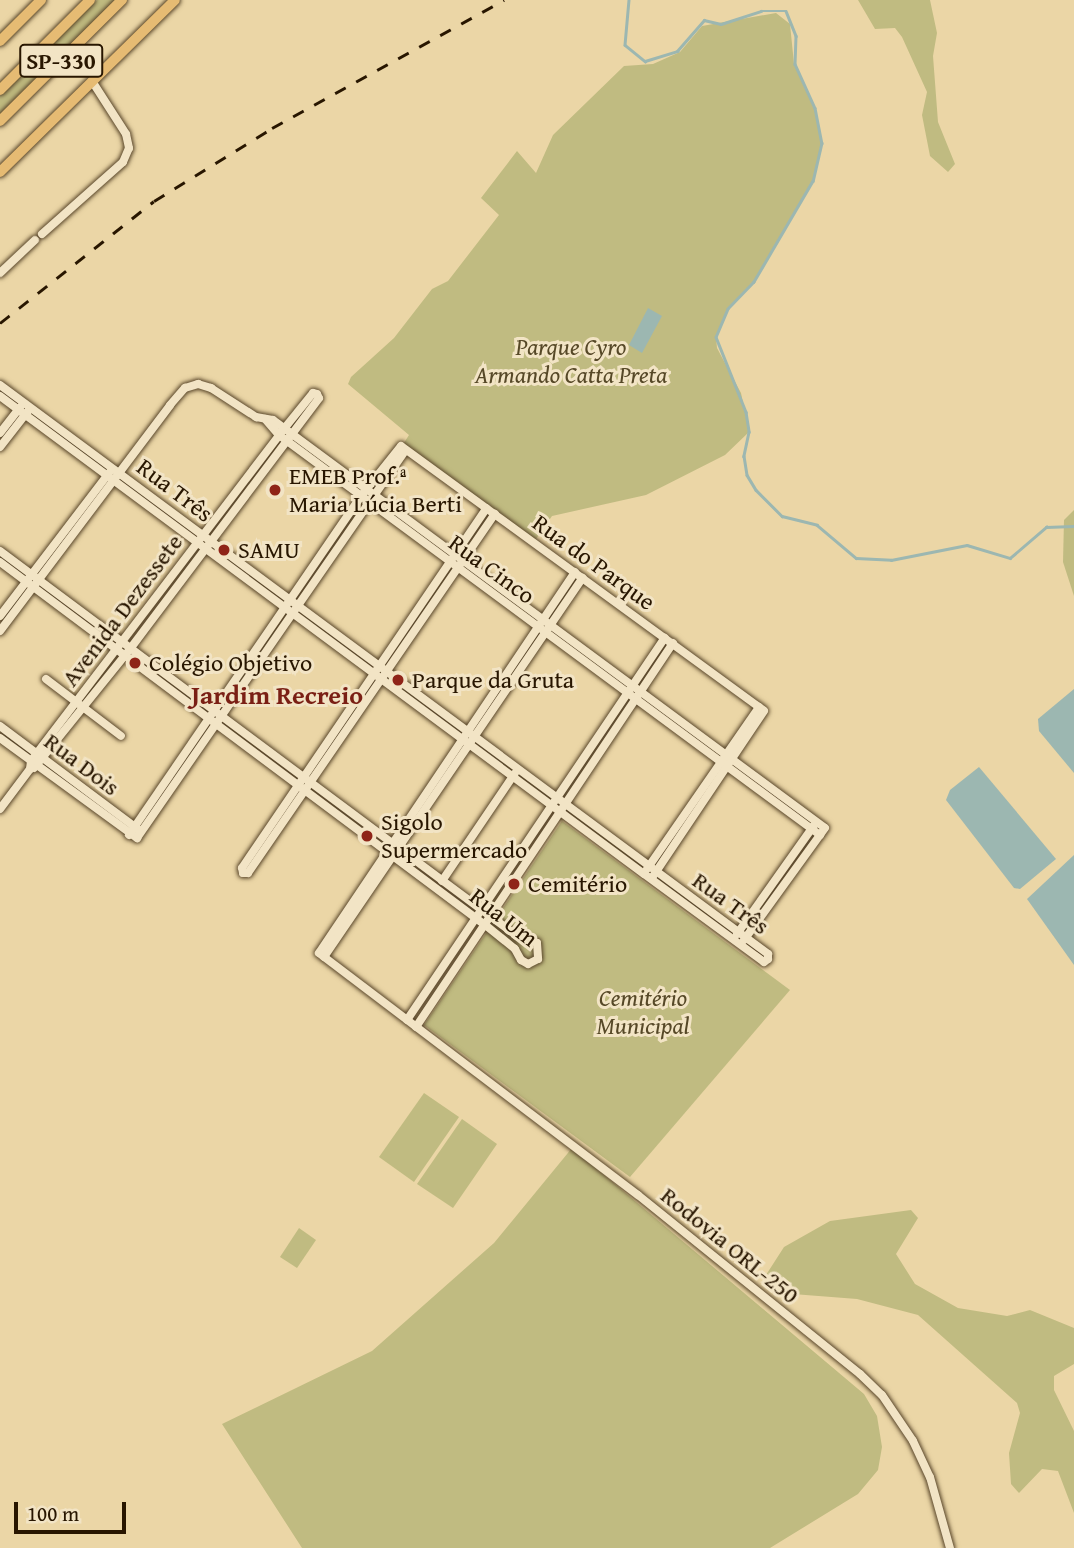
<!DOCTYPE html>
<meta charset="utf-8">
<style>
body{margin:0}
#map{position:relative;width:1074px;height:1548px;overflow:hidden;background:#ebd6a6;font-family:"Gentium Book Plus",serif}
div>[style]{position:absolute}
.green>*{inset:0;background:#c0bb81}
.water>*{inset:0;background:#9cb7b1}
.stream>*{height:2.5px;margin:-1.25px;padding:0 1.25px;transform-origin:1.25px;border-radius:1.25px;background:#9cb7b1}
.roads{filter:drop-shadow(0 0 2px #59462a) drop-shadow(0 0 2px #59462a)}
.minor>*{height:8px;margin:-4px;padding:0 4px;transform-origin:4px;border-radius:4px;background:#f2e4c5}
.major>*{height:10px;margin:-5px;padding:0 5px;transform-origin:5px;border-radius:5px;background:#e6bb73}
.highway>*{height:10px;margin:-5px;padding:0 5px;transform-origin:5px;border-radius:5px;background:#e6bb73}
.rail>*{height:2.5px;margin-top:-1.25px;transform-origin:0;background:repeating-linear-gradient(90deg,#281600 0 12px,transparent 0 24px)}
.dots>*{width:19px;height:19px;translate:-50% -50%;box-sizing:border-box;border:4px solid #f2e4c5;border-radius:50%}
span{translate:-50% -50%;white-space:nowrap;text-align:center;line-height:1.15;-webkit-text-stroke:6px #f2e4c5;paint-order:stroke}
.shield-label span{padding:2px 5px;background:#f2e4c5;border:2px solid;border-radius:5px;-webkit-text-stroke-width:0}
.shield-label{font-size:23px;color:#281600;font-weight:700}
.park-label{font-size:24px;color:#564827;font-style:italic}
.poi-label{font-size:24px;color:#281600}
.left{translate:0 -50%;text-align:left}
.street-label{font-size:24px;color:#281600}
.neighbourhood-label{font-size:26px;color:#7a1f14;font-weight:700}
.scale{position:absolute;left:14px;top:1502px;width:112px;height:32px;box-sizing:border-box;border:4px solid #281600;border-top:0;padding-left:9px;font-size:21px;line-height:24px;white-space:nowrap;color:#281600;-webkit-text-stroke:5px #f2e4c5;paint-order:stroke}
</style>
<div id="map">
<div class="green">
<div style="clip-path:polygon(97px 0,116px 0,0 115px,0 96px)"></div>
<div style="clip-path:polygon(858px 0,930px 0,937px 33px,933px 56px,938px 122px,955px 164px,948px 172px,930px 156px,922px 115px,927px 92px,902px 37px,895px 28px,875px 29px)"></div>
<div style="clip-path:polygon(776px 13px,790px 24px,794px 64px,815px 108px,821px 143px,813px 181px,754px 282px,728px 309px,716px 337px,717px 348px,741px 393px,749px 432px,725px 455px,646px 495px,552px 516px,534px 542px,402px 446px,409px 435px,348px 384px,351px 377px,394px 338px,432px 289px,448px 281px,499px 215px,481px 198px,517px 151px,536px 173px,553px 135px,624px 66px,653px 64px,680px 52px,702px 26px)"></div>
<div style="clip-path:polygon(1074px 510px,1074px 596px,1063px 562px,1064px 520px)"></div>
<div style="clip-path:polygon(562px 821px,790px 990px,630px 1177px,424px 1025px)"></div>
<div style="clip-path:polygon(424px 1093px,459px 1117px,414px 1182px,379px 1157px)"></div>
<div style="clip-path:polygon(462px 1119px,497px 1144px,453px 1208px,417px 1184px)"></div>
<div style="clip-path:polygon(572px 1148px,864px 1394px,877px 1416px,882px 1447px,878px 1470px,858px 1494px,770px 1548px,302px 1548px,222px 1424px,372px 1351px,494px 1243px)"></div>
<div style="clip-path:polygon(911px 1210px,918px 1218px,896px 1254px,915px 1284px,958px 1308px,1007px 1316px,1030px 1310px,1074px 1328px,1074px 1364px,1054px 1376px,1054px 1390px,1074px 1431px,1074px 1513px,1058px 1471px,1042px 1469px,1019px 1493px,1011px 1484px,1009px 1453px,1020px 1413px,1017px 1403px,918px 1315px,857px 1299px,780px 1293px,766px 1275px,784px 1247px,830px 1221px)"></div>
<div style="clip-path:polygon(299px 1228px,316px 1240px,297px 1268px,280px 1257px)"></div>
</div>
<div class="water">
<div style="clip-path:polygon(648px 308px,662px 316px,642px 353px,629px 345px)"></div>
<div style="clip-path:polygon(1074px 689px,1074px 773px,1039px 731px,1038px 719px)"></div>
<div style="clip-path:polygon(979px 767px,1056px 859px,1020px 889px,1014px 888px,946px 800px,950px 790px)"></div>
<div style="clip-path:polygon(1074px 855px,1074px 965px,1027px 899px)"></div>
</div>
<div class="stream">
<div style="left:629px;top:0;width:45px;rotate:95.1deg"></div>
<div style="left:625px;top:45px;width:26px;rotate:39deg"></div>
<div style="left:645px;top:61px;width:34px;rotate:-17deg"></div>
<div style="left:677px;top:51px;width:41px;rotate:-48.9deg"></div>
<div style="left:704px;top:20px;width:17px;rotate:13deg"></div>
<div style="left:721px;top:24px;width:42px;rotate:-18deg"></div>
<div style="left:761px;top:11px;width:25px"></div>
<div style="left:786px;top:11px;width:27px;rotate:68deg"></div>
<div style="left:796px;top:36px;width:28px;rotate:92deg"></div>
<div style="left:795px;top:64px;width:48px;rotate:65.6deg"></div>
<div style="left:815px;top:108px;width:36px;rotate:79deg"></div>
<div style="left:822px;top:143px;width:39px;rotate:103deg"></div>
<div style="left:813px;top:181px;width:117px;rotate:120.3deg"></div>
<div style="left:754px;top:282px;width:37px;rotate:134deg"></div>
<div style="left:728px;top:309px;width:30px;rotate:113deg"></div>
<div style="left:716px;top:337px;width:81px;rotate:68.2deg"></div>
<div style="left:746px;top:412px;width:20px;rotate:81deg"></div>
<div style="left:749px;top:432px;width:25px;rotate:102deg"></div>
<div style="left:744px;top:456px;width:19px;rotate:81deg"></div>
<div style="left:747px;top:475px;width:17px;rotate:59deg"></div>
<div style="left:756px;top:490px;width:37px;rotate:45deg"></div>
<div style="left:782px;top:516px;width:36px;rotate:14deg"></div>
<div style="left:817px;top:525px;width:51px;rotate:40.2deg"></div>
<div style="left:856px;top:558px;width:35px;rotate:3deg"></div>
<div style="left:891px;top:560px;width:77px;rotate:-11.2deg"></div>
<div style="left:967px;top:545px;width:45px;rotate:16.8deg"></div>
<div style="left:1010px;top:558px;width:48px;rotate:-40.7deg"></div>
<div style="left:1046px;top:527px;width:28px;rotate:-2deg"></div>
</div>
<div class="roads">
<div class="minor">
<div style="left:42px;top:234px;width:108px;rotate:-41.6deg"></div>
<div style="left:123px;top:162px;width:15px;rotate:-67deg"></div>
<div style="left:129px;top:148px;width:14px;rotate:-102deg"></div>
<div style="left:126px;top:134px;width:63px;rotate:-122.7deg"></div>
<div style="left:0;top:273px;width:48px;rotate:-43.3deg"></div>
<div style="left:0;top:385px;width:956px;rotate:36.53deg"></div>
<div style="left:768px;top:954px;width:5px;rotate:90deg"></div>
<div style="left:768px;top:959px;width:5px;rotate:143deg"></div>
<div style="left:764px;top:962px;width:149px;rotate:-143.7deg"></div>
<div style="left:644px;top:874px;width:802px;rotate:-143.42deg"></div>
<div style="left:265px;top:419px;width:21px;rotate:49deg"></div>
<div style="left:279px;top:435px;width:673px;rotate:36.48deg"></div>
<div style="left:0;top:433px;width:33px;rotate:-52deg"></div>
<div style="left:0;top:447px;width:46px;rotate:-52.1deg"></div>
<div style="left:0;top:551px;width:601px;rotate:36.68deg"></div>
<div style="left:482px;top:910px;width:44px;rotate:36.6deg"></div>
<div style="left:517px;top:936px;width:21px;rotate:19deg"></div>
<div style="left:537px;top:943px;width:16px;rotate:86deg"></div>
<div style="left:538px;top:959px;width:11px;rotate:153deg"></div>
<div style="left:528px;top:964px;width:8px;rotate:-150deg"></div>
<div style="left:521px;top:960px;width:13px;rotate:-119deg"></div>
<div style="left:515px;top:949px;width:38px;rotate:-141deg"></div>
<div style="left:485px;top:925px;width:606px;rotate:-143.19deg"></div>
<div style="left:575px;top:572px;width:459px;rotate:123.9deg"></div>
<div style="left:319px;top:953px;width:400px;rotate:37.2deg"></div>
<div style="left:638px;top:1195px;width:285px;rotate:38.9deg"></div>
<div style="left:860px;top:1374px;width:30px;rotate:44deg"></div>
<div style="left:882px;top:1395px;width:55px;rotate:56deg"></div>
<div style="left:913px;top:1441px;width:40px;rotate:65deg"></div>
<div style="left:930px;top:1477px;width:74px;rotate:74.3deg"></div>
<div style="left:0;top:616px;width:180px;rotate:-52.7deg"></div>
<div style="left:0;top:631px;width:283px;rotate:-53deg"></div>
<div style="left:170px;top:405px;width:23px;rotate:-49deg"></div>
<div style="left:185px;top:388px;width:14px;rotate:-17deg"></div>
<div style="left:198px;top:384px;width:14px;rotate:17deg"></div>
<div style="left:211px;top:388px;width:54px;rotate:32.8deg"></div>
<div style="left:256px;top:417px;width:17px;rotate:10deg"></div>
<div style="left:273px;top:420px;width:686px;rotate:36.47deg"></div>
<div style="left:825px;top:828px;width:138px;rotate:125.9deg"></div>
<div style="left:46px;top:679px;width:94px;rotate:37.2deg"></div>
<div style="left:0;top:726px;width:174px;rotate:36.8deg"></div>
<div style="left:0;top:738px;width:170px;rotate:36.1deg"></div>
<div style="left:137px;top:838px;width:472px;rotate:-55.3deg"></div>
<div style="left:34px;top:768px;width:153px;rotate:-51.1deg"></div>
<div style="left:130px;top:649px;width:314px;rotate:-53deg"></div>
<div style="left:319px;top:398px;width:4px;rotate:-117deg"></div>
<div style="left:0;top:809px;width:50px;rotate:-53.1deg"></div>
<div style="left:30px;top:769px;width:8px;rotate:-83deg"></div>
<div style="left:31px;top:761px;width:410px;rotate:-52.7deg"></div>
<div style="left:279px;top:435px;width:54px;rotate:-51deg"></div>
<div style="left:313px;top:393px;width:4px;rotate:14deg"></div>
<div style="left:129px;top:835px;width:411px;rotate:-55.6deg"></div>
<div style="left:361px;top:496px;width:64px;rotate:-51.3deg"></div>
<div style="left:401px;top:446px;width:449px;rotate:36.1deg"></div>
<div style="left:764px;top:711px;width:199px;rotate:123.9deg"></div>
<div style="left:647px;top:869px;width:197px;rotate:-55.3deg"></div>
<div style="left:243px;top:873px;width:5px;rotate:-101deg"></div>
<div style="left:242px;top:868px;width:435px;rotate:-55.8deg"></div>
<div style="left:243px;top:873px;width:5px"></div>
<div style="left:248px;top:873px;width:436px;rotate:-55.5deg"></div>
<div style="left:442px;top:881px;width:130px;rotate:-55.9deg"></div>
<div style="left:737px;top:934px;width:135px;rotate:-54.7deg"></div>
<div style="left:324px;top:957px;width:459px;rotate:-55.7deg"></div>
<div style="left:407px;top:1020px;width:461px;rotate:-56deg"></div>
<div style="left:416px;top:1027px;width:462px;rotate:-56.2deg"></div>
</div>
<div class="major">
<div style="left:0;top:41px;width:58px;rotate:-45deg"></div>
<div style="left:0;top:172px;width:245px;rotate:-44.5deg"></div>
</div>
<div class="highway">
<div style="left:0;top:90px;width:127px;rotate:-45deg"></div>
<div style="left:0;top:121px;width:172px;rotate:-44.8deg"></div>
</div>
</div>
<div class="rail">
<div style="left:0;top:323px;width:196px;rotate:-38.4deg"></div>
<div style="left:154px;top:201px;width:139px;rotate:-31.7deg"></div>
<div style="left:272px;top:128px;width:265px;rotate:-28.9deg"></div>
</div>
<div class="dots">
<div style="left:275px;top:490px;background:#8f2418"></div>
<div style="left:224px;top:550px;background:#8f2418"></div>
<div style="left:135px;top:663px;background:#8f2418"></div>
<div style="left:398px;top:680px;background:#8f2418"></div>
<div style="left:367px;top:836px;background:#8f2418"></div>
<div style="left:514px;top:884px;background:#8f2418"></div>
</div>
<div class="shield-label">
<span style="left:61px;top:61px">SP-330</span>
</div>
<div class="park-label">
<span style="left:571px;top:361px">Parque Cyro<br>Armando Catta Preta</span>
<span style="left:643px;top:1012px">Cemitério<br>Municipal</span>
</div>
<div class="poi-label">
<span class="left" style="left:289px;top:490px">EMEB Prof.ª<br>Maria Lúcia Berti</span>
<span class="left" style="left:238px;top:550px">SAMU</span>
<span class="left" style="left:149px;top:663px">Colégio Objetivo</span>
<span class="left" style="left:412px;top:680px">Parque da Gruta</span>
<span class="left" style="left:381px;top:836px">Sigolo<br>Supermercado</span>
<span class="left" style="left:528px;top:884px">Cemitério</span>
</div>
<div class="street-label">
<span style="left:175px;top:490px;rotate:37deg">Rua Três</span>
<span style="left:594px;top:562px;rotate:36deg">Rua do Parque</span>
<span style="left:492px;top:569px;rotate:36deg">Rua Cinco</span>
<span style="left:122px;top:610px;rotate:-53deg">Avenida Dezessete</span>
<span style="left:82px;top:764px;rotate:37deg">Rua Dois</span>
<span style="left:731px;top:903px;rotate:36deg">Rua Três</span>
<span style="left:504px;top:917px;rotate:38deg">Rua Um</span>
<span style="left:730px;top:1245px;rotate:39deg">Rodovia ORL-250</span>
</div>
<div class="neighbourhood-label">
<span style="left:277px;top:695px">Jardim Recreio</span>
</div>
<div class="scale">100 m</div>
</div>
